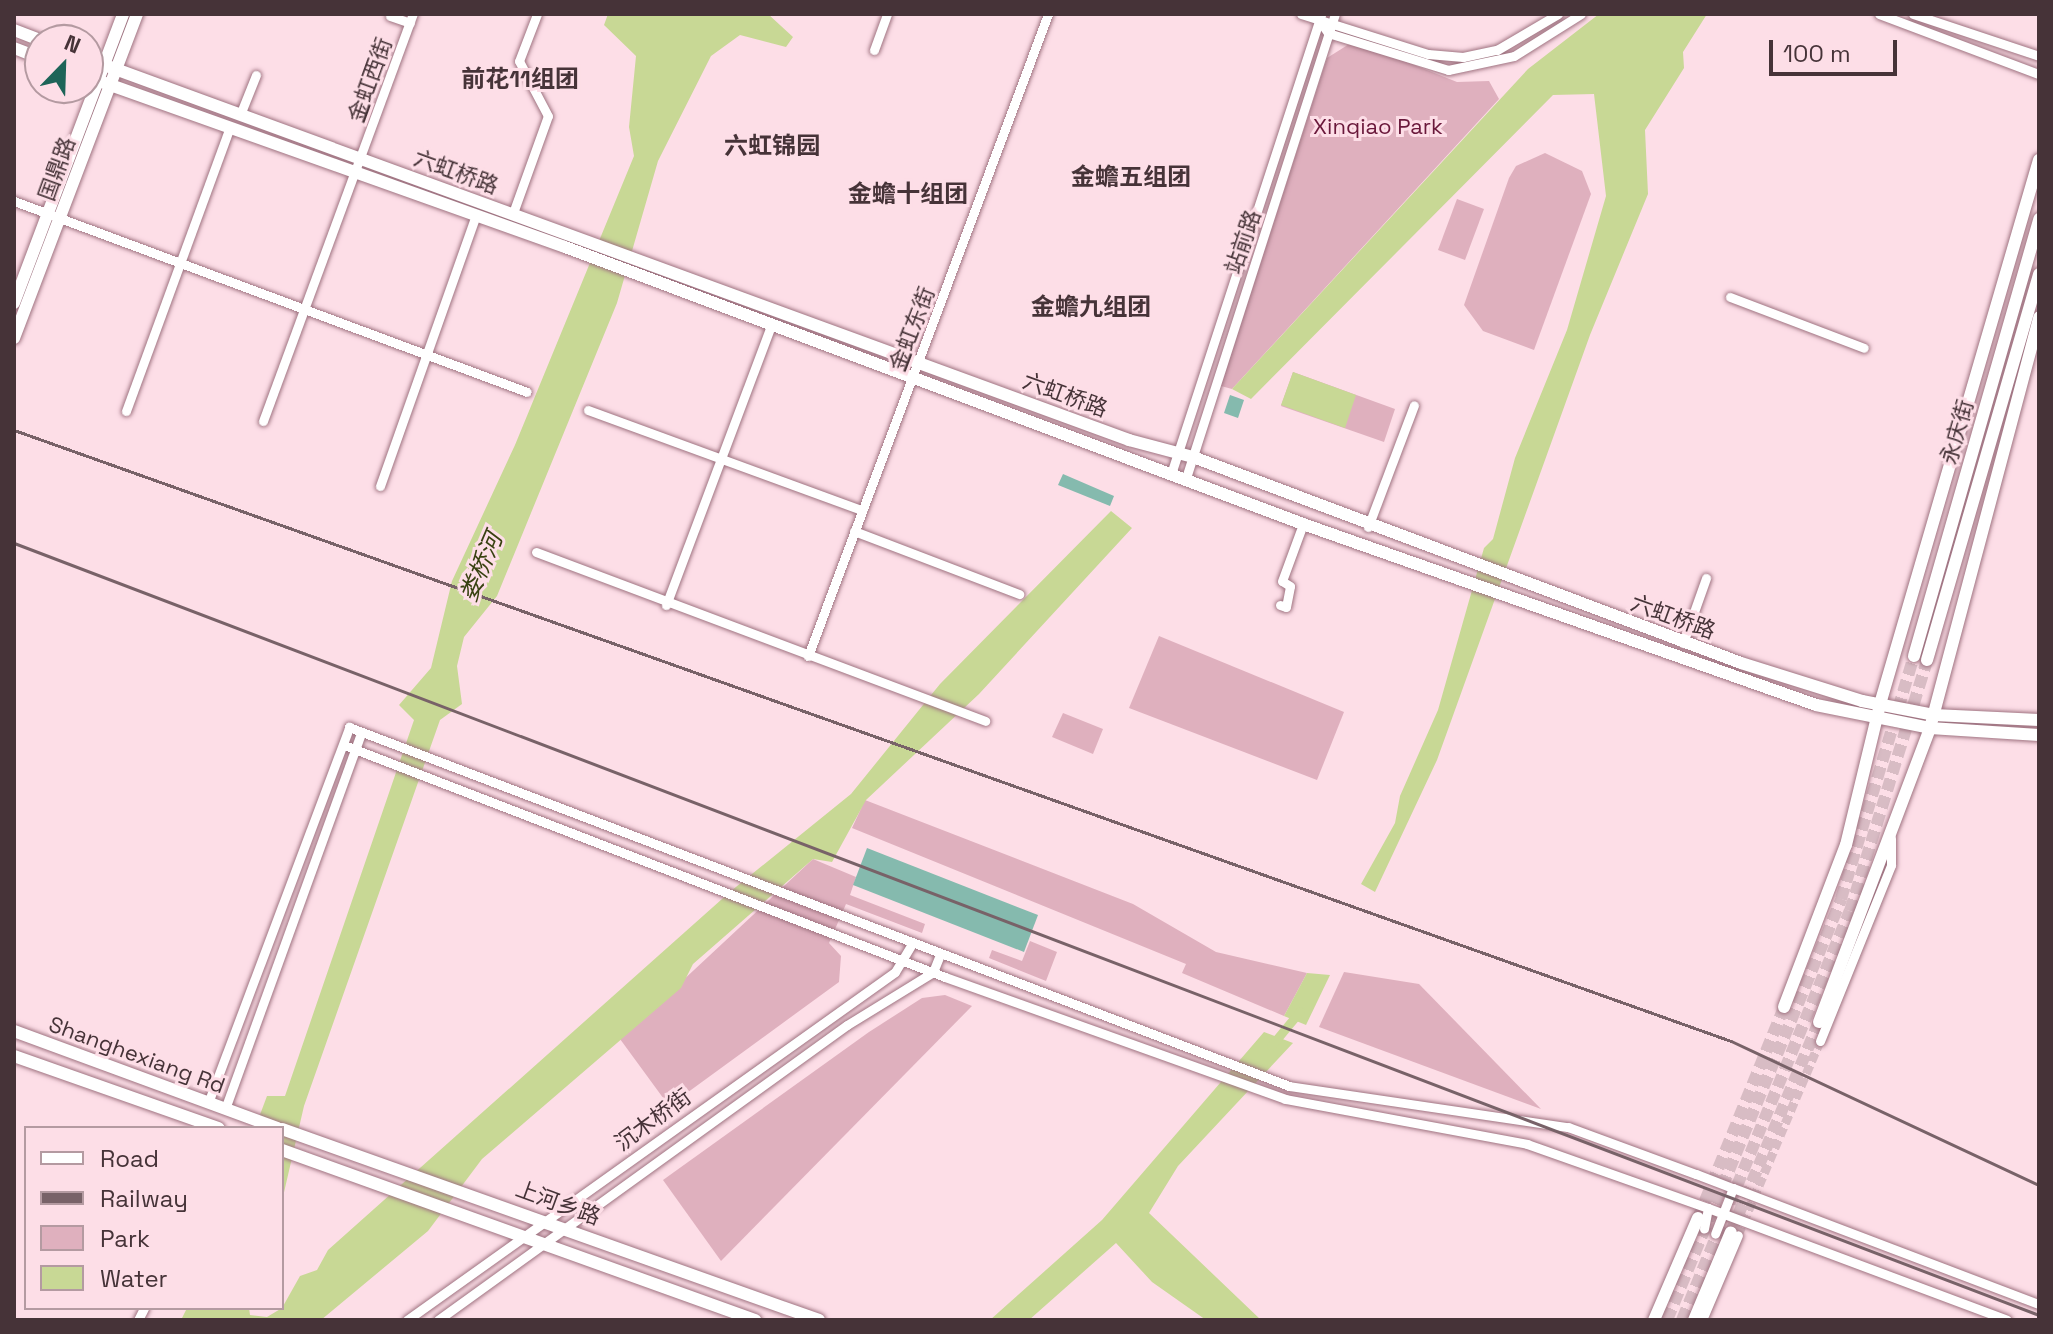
<!DOCTYPE html>
<meta charset="utf-8">
<style>
body{margin:0}
#map{position:relative;width:2053px;height:1334px;overflow:hidden;background:#fddee7;font-family:"Space Grotesk","Noto Sans SC",sans-serif}
div>[style]{position:absolute}
.green>*{inset:0;background:#dfb0be}
.water>*{inset:0;background:#c8d895}
.canal>*{height:9px;margin:-4.5px;padding:0 4.5px;transform-origin:4.5px;border-radius:4.5px;background:#c8d895}
.building>*{inset:0;background:#85baae}
.minor-tunnel>*{height:9px;margin-top:-4.5px;transform-origin:0;background:repeating-linear-gradient(90deg,#d8bcc4 0 9px,transparent 0 13.5px)}
.major-tunnel>*{height:12px;margin-top:-6px;transform-origin:0;background:repeating-linear-gradient(90deg,#d8bcc4 0 12px,transparent 0 18px)}
.roads{filter:drop-shadow(0 0 2px #9f7381) drop-shadow(0 0 2px #9f7381)}
.minor>*{height:9px;margin:-4.5px;padding:0 4.5px;transform-origin:4.5px;border-radius:4.5px;background:#fff}
.major>*{height:12px;margin:-6px;padding:0 6px;transform-origin:6px;border-radius:6px;background:#fff}
.rail>*{height:3px;margin:-1.5px;padding:0 1.5px;transform-origin:1.5px;border-radius:1.5px;background:#786268}
span{translate:-50% -50%;white-space:nowrap;text-align:center;line-height:1.15;-webkit-text-stroke:6px #fddee7;paint-order:stroke}
.street-label{font-size:22px;color:#463338}
.park-label{font-size:22px;color:#6a183b}
.neighbourhood-label{font-size:24px;color:#463338;font-weight:700}
.water-label{font-size:24px;color:#384110;font-style:italic}
.frame{position:absolute;inset:0;border:16px solid #463338;pointer-events:none}
.legend{position:absolute;left:24px;top:1126px;width:260px;height:184px;box-sizing:border-box;background:#fddee7;border:2px solid #b49aa1;margin:0;padding:10px 14px;list-style:none;font-size:24px;color:#463338}
.legend li{display:flex;align-items:center;gap:16px;height:40px}
.legend b{width:40px;border:2px solid #b49aa1}
.north{position:absolute;left:24px;top:24px;width:80px;height:80px;box-sizing:border-box;background:#fddee7;border:2px solid #b49aa1;border-radius:50%;rotate:23deg;font-size:22px;font-weight:700;line-height:32px;text-align:center;color:#463338}
.north::after{content:'';display:block;margin:auto;width:28px;height:36px;background:#1d6458;clip-path:polygon(50% 0,100% 100%,50% 72%,0 100%)}
.scale{position:absolute;left:1769px;top:40px;width:128px;height:36px;box-sizing:border-box;border:4px solid #463338;border-top:0;padding-left:10px;font-size:24px;line-height:28px;white-space:nowrap;color:#463338;-webkit-text-stroke:6px #fddee7;paint-order:stroke}
</style>
<div id="map">
<div class="green">
<div style="clip-path:polygon(1354px 41px,1457px 82px,1489px 81px,1499px 99px,1232px 389px,1221px 386px,1327px 58px)"></div>
<div style="clip-path:polygon(1545px 153px,1582px 171px,1591px 194px,1534px 350px,1483px 331px,1464px 305px,1509px 178px,1516px 166px)"></div>
<div style="clip-path:polygon(1457px 199px,1484px 209px,1465px 260px,1438px 250px)"></div>
<div style="clip-path:polygon(1293px 372px,1395px 409px,1384px 442px,1281px 406px)"></div>
<div style="clip-path:polygon(1159px 636px,1344px 712px,1317px 780px,1129px 708px)"></div>
<div style="clip-path:polygon(1063px 713px,1103px 729px,1093px 754px,1052px 737px)"></div>
<div style="clip-path:polygon(865px 800px,1133px 904px,1216px 952px,1307px 973px,1284px 1016px,1182px 973px,1186px 964px,852px 828px)"></div>
<div style="clip-path:polygon(813px 859px,856px 877px,850px 895px,925px 924px,922px 933px,846px 904px,829px 943px,841px 956px,839px 982px,669px 1106px,620px 1039px)"></div>
<div style="clip-path:polygon(1030px 941px,1057px 952px,1046px 981px,989px 958px,992px 950px,1022px 961px)"></div>
<div style="clip-path:polygon(1344px 972px,1419px 984px,1541px 1109px,1319px 1027px)"></div>
<div style="clip-path:polygon(945px 995px,972px 1006px,721px 1261px,663px 1180px,869px 1032px,922px 998px)"></div>
</div>
<div class="water">
<div style="clip-path:polygon(608px 14px,768px 14px,793px 37px,786px 47px,740px 35px,711px 56px,658px 161px,617px 303px,497px 596px,464px 637px,457px 666px,462px 704px,440px 720px,304px 1106px,282px 1201px,282px 1128px,255px 1128px,267px 1096px,285px 1096px,414px 720px,399px 705px,431px 668px,452px 581px,515px 445px,634px 156px,629px 127px,636px 56px,604px 25px)"></div>
<div style="clip-path:polygon(1599px 14px,1707px 14px,1683px 52px,1684px 68px,1645px 130px,1648px 194px,1590px 335px,1437px 760px,1375px 892px,1361px 884px,1395px 823px,1400px 796px,1438px 710px,1484px 548px,1493px 539px,1515px 458px,1567px 330px,1606px 196px,1594px 94px,1553px 95px,1251px 399px,1232px 389px,1528px 69px)"></div>
<div style="clip-path:polygon(1293px 372px,1356px 395px,1345px 428px,1281px 405px)"></div>
<div style="clip-path:polygon(1111px 511px,1132px 528px,979px 694px,866px 800px,832px 862px,813px 859px,693px 964px,681px 988px,482px 1159px,428px 1231px,321px 1320px,181px 1320px,187px 1308px,249px 1308px,250px 1315px,267px 1317px,282px 1308px,300px 1276px,317px 1270px,328px 1250px,731px 891px,851px 794px,940px 684px)"></div>
<div style="clip-path:polygon(1307px 973px,1330px 975px,1306px 1025px,1284px 1016px)"></div>
<div style="clip-path:polygon(1264px 1032px,1293px 1043px,1178px 1166px,1149px 1213px,1261px 1320px,1206px 1320px,1152px 1282px,1116px 1243px,1029px 1320px,990px 1320px,1102px 1220px)"></div>
</div>
<div class="canal">
<div style="left:1271px;top:1046px;width:45px;rotate:-50.4deg"></div>
</div>
<div class="building">
<div style="clip-path:polygon(1230px 395px,1244px 400px,1238px 418px,1224px 413px)"></div>
<div style="clip-path:polygon(1063px 474px,1114px 496px,1110px 506px,1058px 485px)"></div>
<div style="clip-path:polygon(867px 848px,1038px 915px,1024px 952px,853px 885px)"></div>
</div>
<div class="minor-tunnel">
<div style="left:1738px;top:1235px;width:211px;rotate:-67.1deg"></div>
</div>
<div class="major-tunnel">
<div style="left:1698px;top:1218px;width:228px;rotate:-67.8deg"></div>
<div style="left:1731px;top:1232px;width:228px;rotate:-67.3deg"></div>
<div style="left:1667px;top:1320px;width:456px;rotate:-67.5deg"></div>
<div style="left:1841px;top:899px;width:254px;rotate:-73.3deg"></div>
<div style="left:1682px;top:1320px;width:442px;rotate:-67.7deg"></div>
<div style="left:1850px;top:911px;width:263px;rotate:-72.9deg"></div>
</div>
<div class="roads">
<div class="minor">
<div style="left:1301px;top:14px;width:133px;rotate:17.5deg"></div>
<div style="left:1428px;top:54px;width:35px;rotate:5deg"></div>
<div style="left:1463px;top:57px;width:35px;rotate:-12deg"></div>
<div style="left:1497px;top:50px;width:71px;rotate:-30.5deg"></div>
<div style="left:1879px;top:14px;width:171px;rotate:20.6deg"></div>
<div style="left:1913px;top:14px;width:133px;rotate:18.4deg"></div>
<div style="left:390px;top:16px;width:21px;rotate:19deg"></div>
<div style="left:1319px;top:20px;width:16px;rotate:55deg"></div>
<div style="left:1328px;top:33px;width:126px;rotate:17.1deg"></div>
<div style="left:1448px;top:70px;width:67px;rotate:-12deg"></div>
<div style="left:1514px;top:56px;width:79px;rotate:-32.1deg"></div>
<div style="left:874px;top:50px;width:38px;rotate:-70deg"></div>
<div style="left:240px;top:115px;width:43px;rotate:-68.2deg"></div>
<div style="left:14px;top:201px;width:547px;rotate:20.42deg"></div>
<div style="left:513px;top:213px;width:103px;rotate:-70.2deg"></div>
<div style="left:548px;top:116px;width:62px;rotate:-117.8deg"></div>
<div style="left:519px;top:61px;width:50px;rotate:-69deg"></div>
<div style="left:1730px;top:297px;width:143px;rotate:20.8deg"></div>
<div style="left:588px;top:410px;width:292px;rotate:20.1deg"></div>
<div style="left:126px;top:411px;width:300px;rotate:-69.9deg"></div>
<div style="left:263px;top:421px;width:434px;rotate:-69.8deg"></div>
<div style="left:1171px;top:474px;width:484px;rotate:-71.9deg"></div>
<div style="left:1185px;top:481px;width:490px;rotate:-72.2deg"></div>
<div style="left:380px;top:486px;width:285px;rotate:-70.5deg"></div>
<div style="left:1368px;top:527px;width:130px;rotate:-69.3deg"></div>
<div style="left:854px;top:531px;width:177px;rotate:20.9deg"></div>
<div style="left:536px;top:552px;width:480px;rotate:20.6deg"></div>
<div style="left:666px;top:605px;width:301px;rotate:-69.4deg"></div>
<div style="left:1280px;top:605px;width:6px;rotate:18deg"></div>
<div style="left:1286px;top:607px;width:21px;rotate:-79deg"></div>
<div style="left:1290px;top:586px;width:9px;rotate:-148deg"></div>
<div style="left:1282px;top:581px;width:61px;rotate:-69.8deg"></div>
<div style="left:1683px;top:643px;width:69px;rotate:-70.5deg"></div>
<div style="left:808px;top:656px;width:685px;rotate:-69.5deg"></div>
<div style="left:344px;top:745px;width:644px;rotate:21.11deg"></div>
<div style="left:945px;top:977px;width:361px;rotate:19.7deg"></div>
<div style="left:1285px;top:1099px;width:246px;rotate:10.5deg"></div>
<div style="left:1527px;top:1144px;width:192px;rotate:19.5deg"></div>
<div style="left:1708px;top:1208px;width:21px;rotate:101deg"></div>
<div style="left:1820px;top:1041px;width:190px;rotate:-68deg"></div>
<div style="left:1891px;top:865px;width:27px;rotate:-90deg"></div>
<div style="left:208px;top:1103px;width:402px;rotate:-69.4deg"></div>
<div style="left:349px;top:727px;width:1006px;rotate:20.9deg"></div>
<div style="left:1289px;top:1086px;width:282px;rotate:8.4deg"></div>
<div style="left:1568px;top:1127px;width:136px;rotate:20.2deg"></div>
<div style="left:1696px;top:1174px;width:40px;rotate:21deg"></div>
<div style="left:1733px;top:1188px;width:49px;rotate:111.4deg"></div>
<div style="left:225px;top:1109px;width:400px;rotate:-70.1deg"></div>
<div style="left:1733px;top:1188px;width:327px;rotate:20.8deg"></div>
<div style="left:1708px;top:1208px;width:319px;rotate:20.5deg"></div>
<div style="left:138px;top:1320px;width:13px;rotate:-63deg"></div>
<div style="left:407px;top:1320px;width:599px;rotate:-35.49deg"></div>
<div style="left:895px;top:972px;width:33px;rotate:-59deg"></div>
<div style="left:438px;top:1320px;width:504px;rotate:-35.8deg"></div>
<div style="left:847px;top:1025px;width:101px;rotate:-31.6deg"></div>
<div style="left:933px;top:972px;width:18px;rotate:-68deg"></div>
<div style="left:1702px;top:1320px;width:92px;rotate:-67deg"></div>
</div>
<div class="major">
<div style="left:14px;top:30px;width:28px;rotate:21deg"></div>
<div style="left:14px;top:48px;width:28px;rotate:21deg"></div>
<div style="left:88px;top:59px;width:1109px;rotate:20.1deg"></div>
<div style="left:1129px;top:440px;width:66px;rotate:14.9deg"></div>
<div style="left:1193px;top:457px;width:585px;rotate:20.6deg"></div>
<div style="left:1741px;top:663px;width:127px;rotate:17.4deg"></div>
<div style="left:1862px;top:701px;width:73px;rotate:11deg"></div>
<div style="left:1934px;top:715px;width:105px;rotate:2.7deg"></div>
<div style="left:88px;top:77px;width:506px;rotate:19.62deg"></div>
<div style="left:565px;top:247px;width:788px;rotate:20.57deg"></div>
<div style="left:1303px;top:524px;width:544px;rotate:19.43deg"></div>
<div style="left:1816px;top:705px;width:116px;rotate:11.4deg"></div>
<div style="left:1930px;top:728px;width:109px;rotate:3.7deg"></div>
<div style="left:14px;top:303px;width:309px;rotate:-69.3deg"></div>
<div style="left:14px;top:338px;width:347px;rotate:-69.2deg"></div>
<div style="left:1914px;top:656px;width:455px;rotate:-74deg"></div>
<div style="left:1927px;top:660px;width:402px;rotate:-73.8deg"></div>
<div style="left:1784px;top:1007px;width:173px;rotate:-69.1deg"></div>
<div style="left:1846px;top:845px;width:145px;rotate:-76.4deg"></div>
<div style="left:1880px;top:704px;width:567px;rotate:-73.71deg"></div>
<div style="left:1819px;top:1022px;width:314px;rotate:-69.3deg"></div>
<div style="left:1930px;top:728px;width:425px;rotate:-75.1deg"></div>
<div style="left:14px;top:1031px;width:281px;rotate:20.2deg"></div>
<div style="left:14px;top:1056px;width:217px;rotate:19.4deg"></div>
<div style="left:282px;top:1129px;width:570px;rotate:19.58deg"></div>
<div style="left:282px;top:1150px;width:503px;rotate:19.77deg"></div>
<div style="left:1654px;top:1320px;width:111px;rotate:-66.7deg"></div>
<div style="left:1694px;top:1320px;width:95px;rotate:-67.2deg"></div>
</div>
</div>
<div class="rail">
<div style="left:14px;top:430px;width:1822px;rotate:19.59deg"></div>
<div style="left:1731px;top:1041px;width:340px;rotate:25.1deg"></div>
<div style="left:14px;top:543px;width:2167px;rotate:20.87deg"></div>
</div>
<div class="street-label">
<span style="left:370px;top:80px;rotate:-70deg">金虹西街</span>
<span style="left:57px;top:169px;rotate:-70deg">国鼎路</span>
<span style="left:456px;top:172px;rotate:20deg">六虹桥路</span>
<span style="left:1243px;top:242px;rotate:-71deg">站前路</span>
<span style="left:912px;top:329px;rotate:-69deg">金虹东街</span>
<span style="left:1065px;top:395px;rotate:20deg">六虹桥路</span>
<span style="left:1957px;top:432px;rotate:-74deg">永庆街</span>
<span style="left:1673px;top:617px;rotate:20deg">六虹桥路</span>
<span style="left:137px;top:1055px;rotate:20deg">Shanghexiang Rd</span>
<span style="left:653px;top:1120px;rotate:-36deg">沉木桥街</span>
<span style="left:558px;top:1203px;rotate:20deg">上河乡路</span>
</div>
<div class="park-label">
<span style="left:1378px;top:127px">Xinqiao Park</span>
</div>
<div class="neighbourhood-label">
<span style="left:520px;top:79px">前花11组团</span>
<span style="left:772px;top:146px">六虹锦园</span>
<span style="left:1131px;top:177px">金蟾五组团</span>
<span style="left:908px;top:194px">金蟾十组团</span>
<span style="left:1091px;top:307px">金蟾九组团</span>
</div>
<div class="water-label">
<span style="left:481px;top:567px;rotate:-67deg">娄桥河</span>
</div>
<div class="frame"></div>
<ul class="legend">
<li><b style="height:10px;background:#fff"></b>Road</li>
<li><b style="height:10px;background:#786268"></b>Railway</li>
<li><b style="height:22px;background:#dfb0be"></b>Park</li>
<li><b style="height:22px;background:#c8d895"></b>Water</li>
</ul>
<div class="north">N</div>
<div class="scale">100 m</div>
</div>
